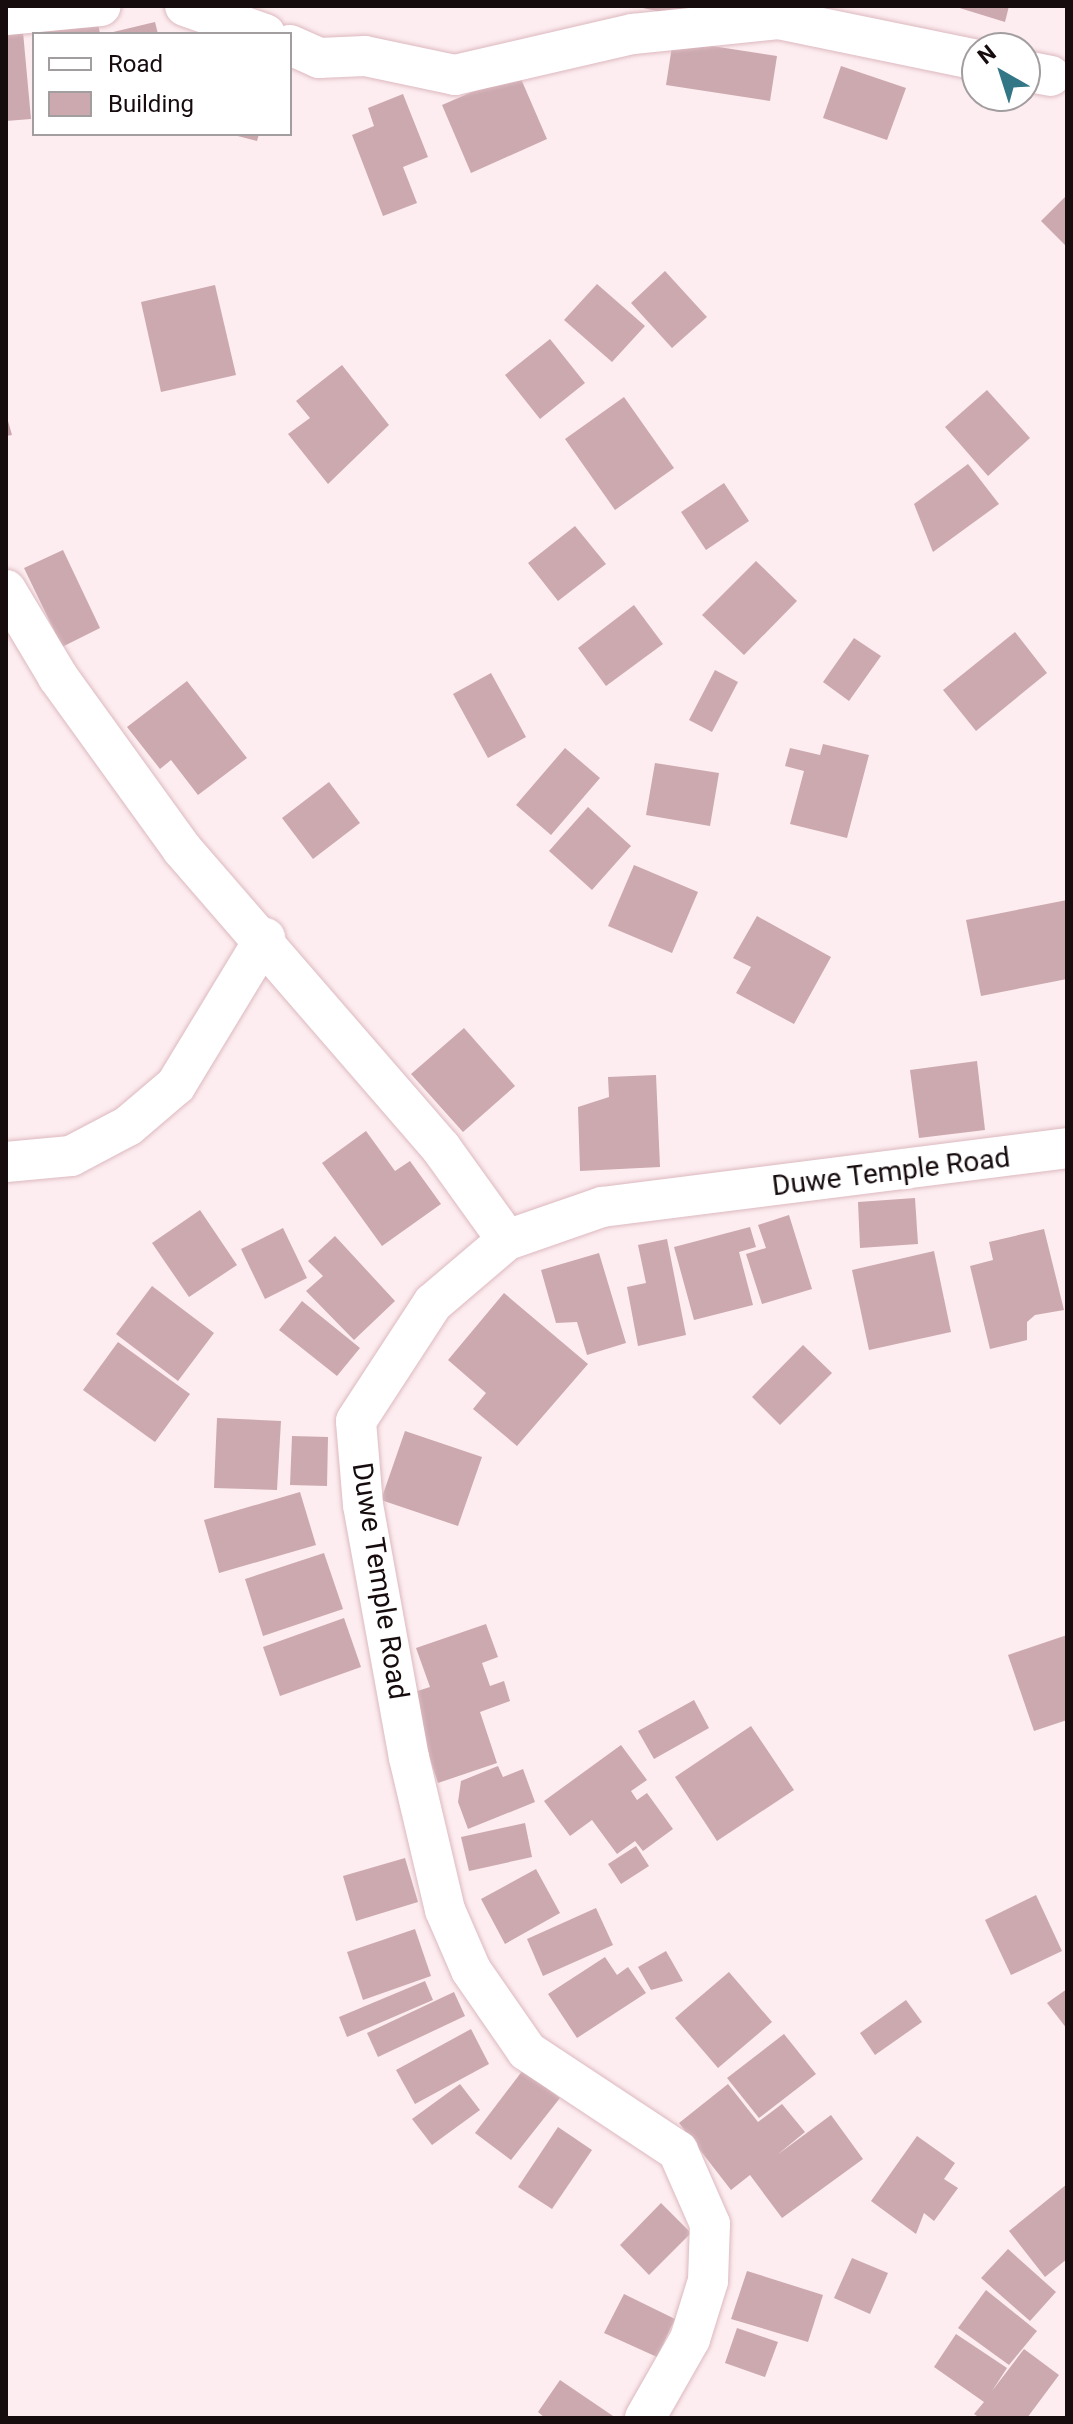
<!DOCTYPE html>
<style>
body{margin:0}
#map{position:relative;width:1073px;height:2424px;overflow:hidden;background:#fdedf0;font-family:Roboto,sans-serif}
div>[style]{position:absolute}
.building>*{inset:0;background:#cba9af}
.roads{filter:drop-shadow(0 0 2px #dcb9c0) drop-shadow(0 0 2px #dcb9c0)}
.street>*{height:40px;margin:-20px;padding:0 20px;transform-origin:20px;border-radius:20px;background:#fff}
span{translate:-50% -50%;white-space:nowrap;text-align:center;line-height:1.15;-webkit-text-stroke:8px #fff;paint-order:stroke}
.street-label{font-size:28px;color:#160b0d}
.frame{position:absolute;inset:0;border:8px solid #160b0d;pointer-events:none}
.legend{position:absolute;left:32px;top:32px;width:260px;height:104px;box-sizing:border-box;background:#fff;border:2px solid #a29d9e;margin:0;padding:10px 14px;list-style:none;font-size:24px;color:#160b0d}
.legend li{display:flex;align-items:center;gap:16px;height:40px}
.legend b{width:40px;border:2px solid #a29d9e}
.north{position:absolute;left:961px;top:32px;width:80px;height:80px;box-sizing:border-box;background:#fff;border:2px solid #a29d9e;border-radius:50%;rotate:321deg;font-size:22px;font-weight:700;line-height:32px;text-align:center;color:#160b0d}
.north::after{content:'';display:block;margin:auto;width:28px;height:36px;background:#337787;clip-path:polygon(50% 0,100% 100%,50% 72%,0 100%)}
</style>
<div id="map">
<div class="building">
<div style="clip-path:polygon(634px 6px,690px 6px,688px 18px)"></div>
<div style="clip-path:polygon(953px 6px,1009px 6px,1005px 22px)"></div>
<div style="clip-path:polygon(155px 22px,158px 34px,109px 34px,109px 33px)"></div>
<div style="clip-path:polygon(98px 23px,100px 34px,40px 34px,40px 32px)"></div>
<div style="clip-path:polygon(23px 32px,31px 119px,6px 121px,6px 33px)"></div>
<div style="clip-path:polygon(673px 40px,777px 56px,770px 101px,666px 85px)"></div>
<div style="clip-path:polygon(841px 66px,906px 88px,887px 140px,823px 118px)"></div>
<div style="clip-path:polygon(518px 72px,547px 139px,471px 173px,442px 105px)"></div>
<div style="clip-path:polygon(403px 94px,428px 157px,403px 167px,417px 203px,383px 216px,352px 135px,374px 126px,368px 108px)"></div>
<div style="clip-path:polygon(230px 134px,259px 134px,257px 141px)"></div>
<div style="clip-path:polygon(1067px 195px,1067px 247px,1041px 221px)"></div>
<div style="clip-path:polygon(665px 271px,707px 317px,672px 348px,631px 303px)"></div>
<div style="clip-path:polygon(597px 284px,645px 326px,612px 362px,564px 320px)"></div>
<div style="clip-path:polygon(215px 285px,236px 375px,161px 392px,141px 302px)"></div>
<div style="clip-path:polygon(550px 339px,585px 383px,540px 419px,505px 375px)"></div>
<div style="clip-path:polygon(342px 365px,389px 425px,328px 484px,288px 434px,310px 418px,296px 401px)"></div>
<div style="clip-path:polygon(987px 390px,1030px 438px,988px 476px,945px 427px)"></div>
<div style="clip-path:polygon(624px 397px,674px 468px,615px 510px,565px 439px)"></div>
<div style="clip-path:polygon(6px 414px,12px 435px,6px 436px)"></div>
<div style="clip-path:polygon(968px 464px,999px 504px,933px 552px,914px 504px)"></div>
<div style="clip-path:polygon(724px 483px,749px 521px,706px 550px,681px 512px)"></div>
<div style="clip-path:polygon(575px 526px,606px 564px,558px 601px,528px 563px)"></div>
<div style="clip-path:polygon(63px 550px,100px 628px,62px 647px,24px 568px)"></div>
<div style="clip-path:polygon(756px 561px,797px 601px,744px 655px,702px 615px)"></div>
<div style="clip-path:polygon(634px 605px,663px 644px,606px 686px,578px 648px)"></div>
<div style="clip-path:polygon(1015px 632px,1047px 673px,976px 731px,943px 690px)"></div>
<div style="clip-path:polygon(854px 638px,881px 656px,849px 701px,823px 682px)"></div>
<div style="clip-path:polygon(715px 670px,738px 682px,712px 732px,689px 720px)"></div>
<div style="clip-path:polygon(491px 673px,526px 737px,488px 758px,453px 694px)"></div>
<div style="clip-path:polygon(187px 681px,247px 758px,198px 795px,171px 760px,160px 769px,127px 727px)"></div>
<div style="clip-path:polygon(823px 744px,869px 755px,847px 838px,790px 824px,804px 771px,785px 766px,790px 748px,820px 755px)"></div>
<div style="clip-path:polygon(565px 748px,600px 778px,551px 835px,516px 805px)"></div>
<div style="clip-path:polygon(655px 763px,719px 773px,710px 826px,646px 815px)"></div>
<div style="clip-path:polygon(329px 782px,360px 823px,313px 859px,282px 818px)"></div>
<div style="clip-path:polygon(588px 807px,631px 846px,592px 890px,549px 851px)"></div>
<div style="clip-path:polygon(634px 865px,698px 892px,672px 953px,608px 926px)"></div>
<div style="clip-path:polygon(1067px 900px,1067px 979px,981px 996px,966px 920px)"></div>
<div style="clip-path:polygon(757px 916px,831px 957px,794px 1024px,736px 993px,751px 967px,733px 958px)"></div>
<div style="clip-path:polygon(464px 1028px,515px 1086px,463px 1132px,411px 1074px)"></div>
<div style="clip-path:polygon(977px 1061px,985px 1130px,919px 1138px,910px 1070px)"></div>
<div style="clip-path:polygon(656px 1075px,660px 1167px,580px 1171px,578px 1107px,609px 1097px,608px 1077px)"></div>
<div style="clip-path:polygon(366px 1131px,395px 1171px,410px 1161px,441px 1204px,382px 1246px,322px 1163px)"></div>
<div style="clip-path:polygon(915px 1198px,918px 1244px,860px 1248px,858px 1202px)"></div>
<div style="clip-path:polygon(200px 1210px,237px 1265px,189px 1297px,152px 1243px)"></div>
<div style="clip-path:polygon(789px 1215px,812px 1289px,762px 1304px,746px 1254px,766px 1248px,758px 1225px)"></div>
<div style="clip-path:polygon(750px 1227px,756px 1247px,739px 1252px,753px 1305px,694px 1320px,674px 1247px)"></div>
<div style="clip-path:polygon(283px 1228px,307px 1278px,265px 1299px,241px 1249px)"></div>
<div style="clip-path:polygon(1044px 1229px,1064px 1310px,1035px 1315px,1027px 1322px,1027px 1340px,990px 1349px,970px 1266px,993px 1260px,989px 1242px)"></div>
<div style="clip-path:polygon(335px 1236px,395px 1301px,354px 1340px,306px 1291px,323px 1276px,308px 1261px)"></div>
<div style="clip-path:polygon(667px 1239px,686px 1335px,638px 1346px,627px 1287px,646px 1283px,638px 1245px)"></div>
<div style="clip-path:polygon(934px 1251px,951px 1332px,869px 1350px,852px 1270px)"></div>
<div style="clip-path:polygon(599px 1253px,626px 1343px,587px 1355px,577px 1322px,556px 1323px,541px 1270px)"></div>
<div style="clip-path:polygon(152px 1286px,214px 1333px,178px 1381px,116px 1334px)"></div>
<div style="clip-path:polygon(504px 1293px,588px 1364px,517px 1446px,473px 1409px,486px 1393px,448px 1360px)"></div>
<div style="clip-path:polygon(302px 1301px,360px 1348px,337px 1376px,279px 1330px)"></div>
<div style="clip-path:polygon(118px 1342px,190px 1394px,155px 1442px,83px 1390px)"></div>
<div style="clip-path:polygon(803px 1345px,832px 1373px,780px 1425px,752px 1397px)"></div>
<div style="clip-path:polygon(217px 1418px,281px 1421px,277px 1490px,214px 1488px)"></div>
<div style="clip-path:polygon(405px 1431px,482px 1457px,458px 1526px,381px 1500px)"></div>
<div style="clip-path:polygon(292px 1436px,328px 1437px,327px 1486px,290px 1485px)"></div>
<div style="clip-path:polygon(300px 1492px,316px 1545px,219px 1573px,204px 1520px)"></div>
<div style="clip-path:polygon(324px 1553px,343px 1609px,263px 1636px,245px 1579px)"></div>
<div style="clip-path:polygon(344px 1618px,361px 1667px,280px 1696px,263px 1647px)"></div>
<div style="clip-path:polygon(486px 1624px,498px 1657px,482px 1663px,490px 1686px,504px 1681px,510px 1701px,480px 1712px,497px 1763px,438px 1783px,408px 1694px,430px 1687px,416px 1648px)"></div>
<div style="clip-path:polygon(1067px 1635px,1067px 1720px,1034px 1731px,1008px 1655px)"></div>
<div style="clip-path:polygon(694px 1700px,709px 1728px,654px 1759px,638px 1731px)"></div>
<div style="clip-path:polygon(751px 1726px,794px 1790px,717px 1841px,675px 1777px)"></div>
<div style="clip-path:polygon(621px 1745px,647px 1780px,631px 1791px,637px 1800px,647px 1793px,673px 1829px,643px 1851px,635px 1841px,617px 1854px,592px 1820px,570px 1836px,544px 1801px)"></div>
<div style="clip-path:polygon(498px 1766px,503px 1777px,523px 1769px,535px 1802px,468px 1829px,458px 1802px,461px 1781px)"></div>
<div style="clip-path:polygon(525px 1823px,532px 1857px,469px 1871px,461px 1837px)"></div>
<div style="clip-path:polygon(636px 1846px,649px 1866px,621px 1884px,608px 1864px)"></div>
<div style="clip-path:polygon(405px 1858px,418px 1902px,356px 1921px,343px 1876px)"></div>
<div style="clip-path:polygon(536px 1869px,560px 1913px,505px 1944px,481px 1899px)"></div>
<div style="clip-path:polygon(1036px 1895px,1062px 1951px,1011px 1975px,985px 1920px)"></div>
<div style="clip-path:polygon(596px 1908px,613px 1945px,543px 1976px,527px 1939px)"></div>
<div style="clip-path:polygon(415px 1929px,431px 1976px,363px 2000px,347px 1952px)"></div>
<div style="clip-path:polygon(666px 1951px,683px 1981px,651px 1990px,638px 1967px)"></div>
<div style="clip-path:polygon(605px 1957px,617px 1975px,628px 1967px,646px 1993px,577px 2038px,548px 1994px)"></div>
<div style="clip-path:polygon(729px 1972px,772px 2022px,718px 2068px,675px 2018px)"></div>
<div style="clip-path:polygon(425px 1981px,433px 2000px,347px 2037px,339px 2017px)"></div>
<div style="clip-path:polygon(1067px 1989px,1067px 2029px,1047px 2003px)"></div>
<div style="clip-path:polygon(454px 1992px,465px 2016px,378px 2057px,367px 2033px)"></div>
<div style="clip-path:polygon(906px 2000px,922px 2022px,875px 2055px,860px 2033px)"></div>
<div style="clip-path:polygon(471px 2029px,489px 2064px,415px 2104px,396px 2070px)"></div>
<div style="clip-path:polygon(784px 2034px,816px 2074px,759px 2118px,727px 2078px)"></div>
<div style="clip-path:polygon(523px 2070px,560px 2098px,511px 2160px,475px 2133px)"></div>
<div style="clip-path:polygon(460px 2084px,480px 2110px,432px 2145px,412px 2119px)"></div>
<div style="clip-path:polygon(728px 2084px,758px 2122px,782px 2104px,805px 2132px,777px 2155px,831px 2115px,863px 2159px,782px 2218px,750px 2175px,731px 2190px,679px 2123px)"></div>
<div style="clip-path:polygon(558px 2127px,592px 2150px,552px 2209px,518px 2187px)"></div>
<div style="clip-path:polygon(917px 2136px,955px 2163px,944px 2179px,958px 2188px,934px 2221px,924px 2213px,916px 2234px,871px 2201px)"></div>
<div style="clip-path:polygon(1067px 2184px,1067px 2259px,1045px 2277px,1009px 2231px)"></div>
<div style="clip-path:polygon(661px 2203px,691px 2233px,649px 2275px,620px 2245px)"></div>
<div style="clip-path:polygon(1008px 2249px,1056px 2292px,1030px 2321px,981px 2278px)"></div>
<div style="clip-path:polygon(852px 2258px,888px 2273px,870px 2314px,834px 2298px)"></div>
<div style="clip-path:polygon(747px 2271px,823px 2295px,808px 2342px,731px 2319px)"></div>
<div style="clip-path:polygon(986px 2290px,1037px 2331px,1009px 2365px,958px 2328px)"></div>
<div style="clip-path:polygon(624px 2294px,675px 2319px,657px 2357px,604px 2333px)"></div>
<div style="clip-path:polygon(737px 2328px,778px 2342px,765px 2377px,725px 2363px)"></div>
<div style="clip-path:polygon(956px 2334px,1007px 2368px,992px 2391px,1024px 2349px,1059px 2375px,1027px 2418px,980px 2418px,974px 2414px,984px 2402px,934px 2367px)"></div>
<div style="clip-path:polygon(560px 2380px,616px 2418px,545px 2418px,538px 2412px)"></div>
</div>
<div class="roads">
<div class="street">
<div style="left:185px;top:6px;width:85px;rotate:19.3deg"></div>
<div style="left:6px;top:15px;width:95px;rotate:-5.4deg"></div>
<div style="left:290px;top:45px;width:32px;rotate:24deg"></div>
<div style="left:319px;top:58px;width:46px;rotate:-2.5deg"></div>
<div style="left:365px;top:56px;width:92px;rotate:11.9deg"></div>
<div style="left:455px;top:75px;width:183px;rotate:-13deg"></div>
<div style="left:633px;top:34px;width:146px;rotate:-5.9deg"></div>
<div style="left:778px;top:19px;width:203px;rotate:11.6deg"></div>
<div style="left:1025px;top:71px;width:26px;rotate:11deg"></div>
<div style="left:6px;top:590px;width:101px;rotate:59.1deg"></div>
<div style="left:58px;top:677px;width:212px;rotate:54.2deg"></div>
<div style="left:182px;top:849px;width:396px;rotate:49.1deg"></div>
<div style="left:441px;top:1148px;width:113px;rotate:54.3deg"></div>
<div style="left:6px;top:1162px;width:65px;rotate:-5.3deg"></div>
<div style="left:71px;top:1156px;width:64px;rotate:-27.8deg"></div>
<div style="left:128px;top:1126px;width:63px;rotate:-40.5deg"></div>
<div style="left:176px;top:1085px;width:172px;rotate:-58.8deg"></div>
<div style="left:645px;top:2418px;width:91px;rotate:-60.3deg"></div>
<div style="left:690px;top:2339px;width:61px;rotate:-72.8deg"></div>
<div style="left:708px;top:2281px;width:57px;rotate:-88deg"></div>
<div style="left:710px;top:2224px;width:80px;rotate:-113.7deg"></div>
<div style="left:678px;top:2151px;width:181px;rotate:-146.5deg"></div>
<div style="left:527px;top:2051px;width:98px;rotate:-124.7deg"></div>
<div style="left:471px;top:1970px;width:65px;rotate:-113.4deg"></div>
<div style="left:445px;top:1910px;width:156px;rotate:-103.3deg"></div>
<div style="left:409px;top:1758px;width:257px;rotate:-100.3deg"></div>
<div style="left:363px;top:1505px;width:84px;rotate:-94.8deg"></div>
<div style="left:356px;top:1421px;width:141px;rotate:-56.9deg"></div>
<div style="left:433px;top:1303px;width:97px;rotate:-40.4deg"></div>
<div style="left:507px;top:1240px;width:101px;rotate:-19.2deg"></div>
<div style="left:602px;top:1207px;width:469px;rotate:-7.2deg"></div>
</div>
</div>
<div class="street-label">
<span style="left:891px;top:1172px;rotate:-7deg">Duwe Temple Road</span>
<span style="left:380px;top:1581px;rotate:81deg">Duwe Temple Road</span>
</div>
<div class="frame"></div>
<ul class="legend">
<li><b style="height:10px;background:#fff"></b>Road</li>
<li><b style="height:22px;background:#cba9af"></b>Building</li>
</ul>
<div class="north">N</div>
</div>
